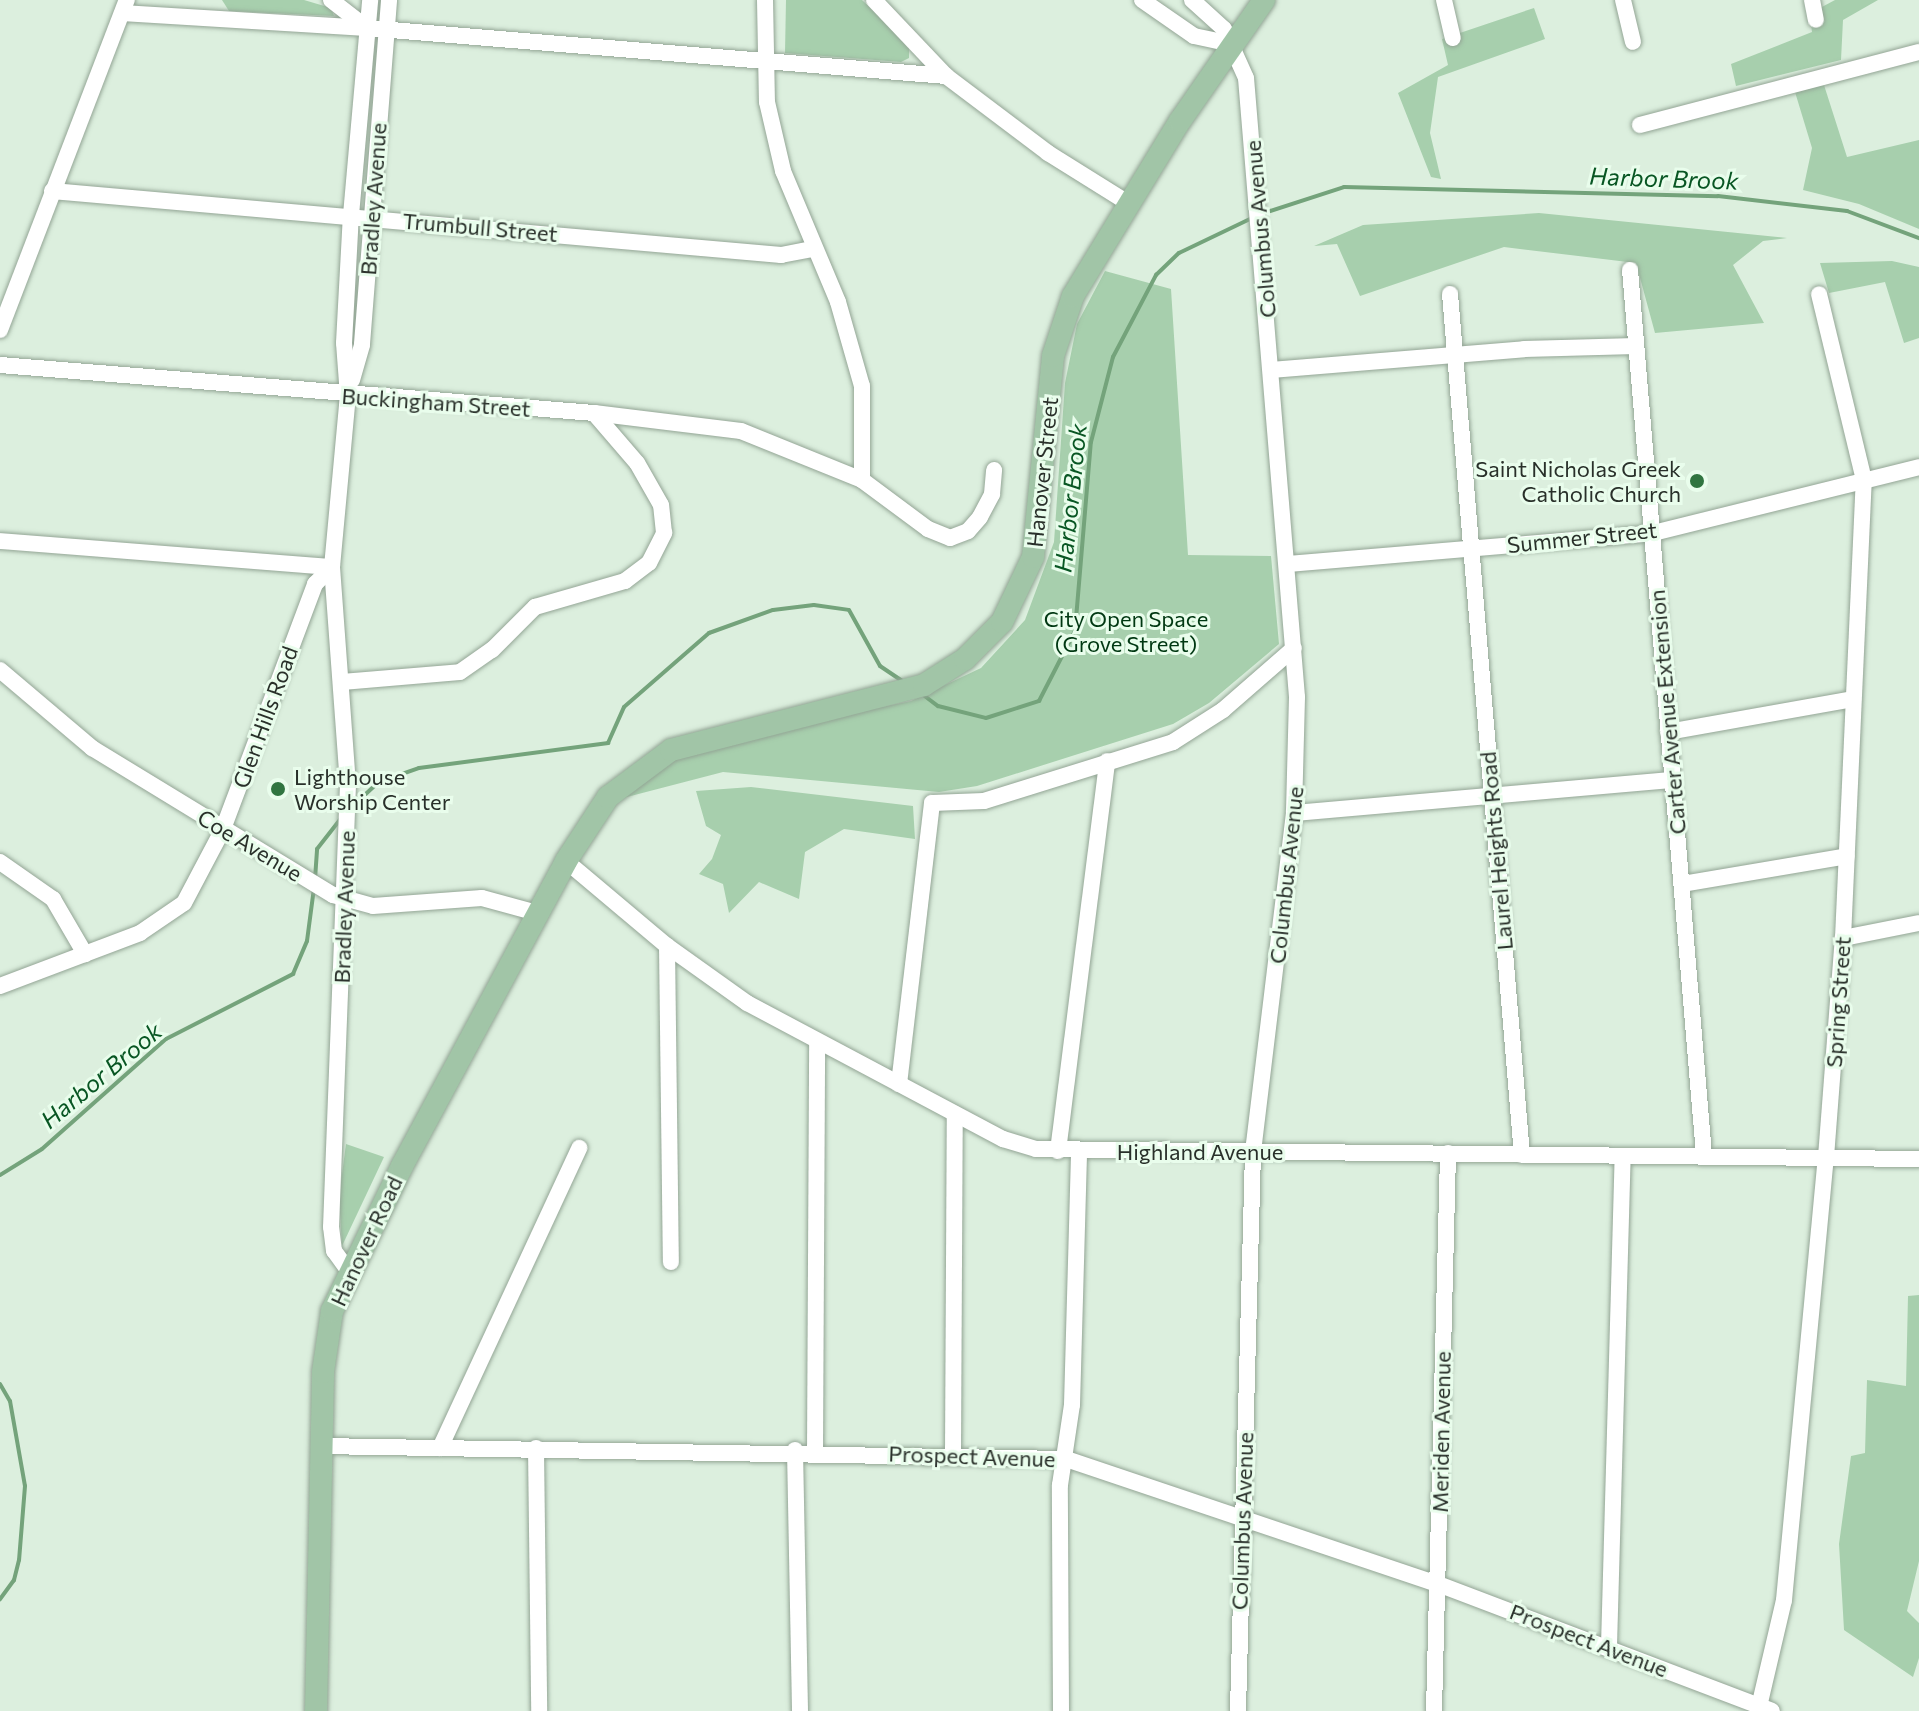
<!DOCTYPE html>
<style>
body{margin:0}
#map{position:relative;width:1919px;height:1711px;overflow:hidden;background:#dcefde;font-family:Commissioner,sans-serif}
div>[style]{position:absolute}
.green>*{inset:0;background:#a7cfad}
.stream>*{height:4px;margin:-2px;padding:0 2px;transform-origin:2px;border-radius:2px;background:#74a37b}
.roads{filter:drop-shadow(0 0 2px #93a595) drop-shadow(0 0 2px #93a595)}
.minor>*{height:16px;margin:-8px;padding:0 8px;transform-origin:8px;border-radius:8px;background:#fff}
.major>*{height:22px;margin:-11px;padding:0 11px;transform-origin:11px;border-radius:11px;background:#a1c5a7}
.dots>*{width:22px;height:22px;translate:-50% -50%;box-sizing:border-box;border:4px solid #e9fdec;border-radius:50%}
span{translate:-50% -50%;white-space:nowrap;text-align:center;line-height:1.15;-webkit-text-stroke:6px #e9fdec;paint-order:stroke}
.street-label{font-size:22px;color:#29302a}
.poi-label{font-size:22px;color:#29302a}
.right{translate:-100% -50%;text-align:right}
.left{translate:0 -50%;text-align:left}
.park-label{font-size:22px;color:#003812}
.water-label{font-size:24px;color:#085623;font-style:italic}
</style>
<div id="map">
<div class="green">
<div style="clip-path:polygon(222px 0,304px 0,331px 8px,334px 16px,229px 11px)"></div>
<div style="clip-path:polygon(786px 0,862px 0,909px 45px,909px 58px,901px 62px,785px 53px)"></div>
<div style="clip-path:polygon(1835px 0,1878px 0,1843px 20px,1841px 60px,1736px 86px,1731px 64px,1812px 32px,1811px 24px,1820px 8px)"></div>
<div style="clip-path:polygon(1534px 8px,1545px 39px,1438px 77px,1430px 133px,1441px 179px,1431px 177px,1398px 93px,1448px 65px,1442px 39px)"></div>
<div style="clip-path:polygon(1824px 85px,1847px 157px,1919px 140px,1919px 229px,1859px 204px,1803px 190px,1812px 148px,1795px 92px)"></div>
<div style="clip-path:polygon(1539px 213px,1787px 238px,1763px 241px,1733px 265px,1764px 323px,1655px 333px,1636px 263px,1504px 247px,1360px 296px,1337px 244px,1314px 246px,1363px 225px)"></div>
<div style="clip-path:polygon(1892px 261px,1919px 267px,1919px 338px,1904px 343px,1885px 282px,1829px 293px,1820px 263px)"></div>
<div style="clip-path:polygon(1105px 271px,1171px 289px,1188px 555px,1271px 556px,1279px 644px,1209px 703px,1173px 724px,977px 786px,939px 792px,723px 772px,623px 798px,652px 766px,832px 717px,911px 701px,981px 668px,1025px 620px,1054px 542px,1065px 383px,1077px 324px)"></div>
<div style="clip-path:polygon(751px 787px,913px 806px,915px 839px,844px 829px,805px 852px,799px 899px,759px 882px,729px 913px,723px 884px,699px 874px,712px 859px,721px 835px,706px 826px,696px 791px)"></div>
<div style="clip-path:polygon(346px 1144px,384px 1157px,342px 1246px,339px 1197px)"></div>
<div style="clip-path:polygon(1919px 1295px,1919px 1561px,1907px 1611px,1919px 1623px,1919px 1658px,1913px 1677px,1844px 1630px,1839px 1544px,1851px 1456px,1865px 1453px,1867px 1380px,1906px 1386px,1908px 1296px)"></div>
</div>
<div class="stream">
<div style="left:1264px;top:213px;width:84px;rotate:-18deg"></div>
<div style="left:1344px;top:187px;width:374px;rotate:1.4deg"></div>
<div style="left:1718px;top:196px;width:130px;rotate:6.6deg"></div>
<div style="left:1847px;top:211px;width:77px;rotate:20.6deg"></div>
<div style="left:922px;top:694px;width:20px;rotate:37deg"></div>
<div style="left:938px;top:706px;width:49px;rotate:14deg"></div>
<div style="left:986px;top:718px;width:56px;rotate:-17.8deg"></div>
<div style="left:1039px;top:701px;width:79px;rotate:-62.8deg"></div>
<div style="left:1075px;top:631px;width:190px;rotate:-85.2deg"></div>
<div style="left:1091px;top:442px;width:88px;rotate:-75.5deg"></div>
<div style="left:1113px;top:357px;width:93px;rotate:-62.3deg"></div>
<div style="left:1156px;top:275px;width:32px;rotate:-44deg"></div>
<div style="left:1179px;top:253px;width:81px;rotate:-25.6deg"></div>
<div style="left:354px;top:805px;width:34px;rotate:-43deg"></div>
<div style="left:379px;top:782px;width:42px;rotate:-19.3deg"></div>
<div style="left:419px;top:768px;width:191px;rotate:-7.5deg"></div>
<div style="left:608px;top:743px;width:39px;rotate:-66deg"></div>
<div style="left:624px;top:707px;width:113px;rotate:-41deg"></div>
<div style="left:709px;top:633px;width:68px;rotate:-19.8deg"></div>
<div style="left:773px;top:610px;width:41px;rotate:-7deg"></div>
<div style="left:814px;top:605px;width:35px;rotate:8deg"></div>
<div style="left:849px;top:610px;width:64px;rotate:61deg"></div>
<div style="left:880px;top:666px;width:30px;rotate:34deg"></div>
<div style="left:315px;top:879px;width:30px;rotate:-86deg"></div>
<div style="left:317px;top:849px;width:41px;rotate:-52deg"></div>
<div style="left:0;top:1175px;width:49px;rotate:-31.8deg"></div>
<div style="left:42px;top:1149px;width:166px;rotate:-41.6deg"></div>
<div style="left:166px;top:1039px;width:143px;rotate:-27.1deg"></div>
<div style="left:293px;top:974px;width:36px;rotate:-67deg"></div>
<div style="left:307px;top:941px;width:53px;rotate:-82.5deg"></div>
<div style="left:0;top:1384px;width:20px;rotate:60deg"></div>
<div style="left:10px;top:1401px;width:86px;rotate:80deg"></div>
<div style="left:25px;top:1486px;width:74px;rotate:94.6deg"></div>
<div style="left:19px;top:1560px;width:21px;rotate:104deg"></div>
<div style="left:14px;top:1580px;width:24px;rotate:126deg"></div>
</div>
<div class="roads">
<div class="minor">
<div style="left:331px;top:0;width:46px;rotate:37.9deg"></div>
<div style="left:765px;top:0;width:102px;rotate:88.9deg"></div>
<div style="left:767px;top:102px;width:71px;rotate:76.9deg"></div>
<div style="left:783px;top:171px;width:142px;rotate:67.2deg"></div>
<div style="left:838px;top:302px;width:87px;rotate:74.1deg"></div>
<div style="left:862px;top:386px;width:94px;rotate:90deg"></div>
<div style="left:874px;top:0;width:105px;rotate:46.5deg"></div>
<div style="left:946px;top:76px;width:128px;rotate:37deg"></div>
<div style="left:1048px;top:153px;width:94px;rotate:32deg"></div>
<div style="left:1142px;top:0;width:63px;rotate:34.7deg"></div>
<div style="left:1194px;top:36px;width:38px;rotate:12deg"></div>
<div style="left:1192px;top:0;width:43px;rotate:42.2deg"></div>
<div style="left:1224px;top:29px;width:54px;rotate:65.8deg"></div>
<div style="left:1246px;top:78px;width:621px;rotate:85.29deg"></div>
<div style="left:1297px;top:697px;width:116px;rotate:91.5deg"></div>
<div style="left:1294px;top:813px;width:341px;rotate:96.9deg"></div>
<div style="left:1253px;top:1152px;width:559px;rotate:91.54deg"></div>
<div style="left:1444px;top:0;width:39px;rotate:77deg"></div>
<div style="left:1623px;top:0;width:43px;rotate:76.6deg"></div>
<div style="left:1812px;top:0;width:20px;rotate:79deg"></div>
<div style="left:122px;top:13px;width:245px;rotate:3.5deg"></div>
<div style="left:367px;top:28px;width:581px;rotate:4.74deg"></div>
<div style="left:1640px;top:125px;width:288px;rotate:-14.7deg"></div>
<div style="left:52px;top:191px;width:732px;rotate:5.02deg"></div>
<div style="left:781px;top:255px;width:31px;rotate:-11deg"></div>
<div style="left:1630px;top:270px;width:888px;rotate:85.22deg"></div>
<div style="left:1450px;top:294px;width:864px;rotate:85.22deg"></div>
<div style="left:0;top:330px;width:354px;rotate:-69deg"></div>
<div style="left:0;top:365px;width:596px;rotate:4.62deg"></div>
<div style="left:594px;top:413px;width:148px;rotate:7deg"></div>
<div style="left:741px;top:431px;width:131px;rotate:22deg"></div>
<div style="left:862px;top:480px;width:82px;rotate:36.6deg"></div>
<div style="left:928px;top:529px;width:24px;rotate:22deg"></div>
<div style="left:950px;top:538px;width:19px;rotate:-21deg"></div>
<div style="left:968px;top:531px;width:18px;rotate:-49deg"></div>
<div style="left:980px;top:517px;width:26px;rotate:-62deg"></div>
<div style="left:992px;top:494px;width:24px;rotate:-85deg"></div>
<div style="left:1271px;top:370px;width:254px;rotate:-4.7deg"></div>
<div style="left:1524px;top:349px;width:112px;rotate:-1.5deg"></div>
<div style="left:352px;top:380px;width:37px;rotate:-74deg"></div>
<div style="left:362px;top:344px;width:345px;rotate:-85.5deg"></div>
<div style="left:0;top:541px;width:333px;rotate:4.5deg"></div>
<div style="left:1287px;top:564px;width:367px;rotate:-4.8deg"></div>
<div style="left:1653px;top:533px;width:274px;rotate:-13.9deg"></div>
<div style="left:0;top:670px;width:121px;rotate:40.3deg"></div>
<div style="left:92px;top:748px;width:282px;rotate:31.4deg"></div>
<div style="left:333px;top:895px;width:41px;rotate:15.4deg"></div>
<div style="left:373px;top:906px;width:109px;rotate:-4.2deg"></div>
<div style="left:482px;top:898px;width:57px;rotate:15.3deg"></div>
<div style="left:342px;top:682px;width:118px;rotate:-4.8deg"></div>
<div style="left:460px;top:672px;width:39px;rotate:-35deg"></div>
<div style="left:492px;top:650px;width:61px;rotate:-45deg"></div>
<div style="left:535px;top:607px;width:94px;rotate:-16.1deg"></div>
<div style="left:625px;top:581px;width:30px;rotate:-37deg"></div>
<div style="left:649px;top:563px;width:34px;rotate:-63deg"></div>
<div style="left:664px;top:533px;width:28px;rotate:-96deg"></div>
<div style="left:661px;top:505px;width:48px;rotate:-119.7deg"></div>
<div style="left:637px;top:463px;width:66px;rotate:-130.7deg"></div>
<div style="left:1668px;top:732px;width:188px;rotate:-10.1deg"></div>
<div style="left:1294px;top:813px;width:379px;rotate:-5deg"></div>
<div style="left:566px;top:861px;width:132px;rotate:40.1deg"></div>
<div style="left:667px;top:946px;width:98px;rotate:35.5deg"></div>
<div style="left:747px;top:1003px;width:290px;rotate:28deg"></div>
<div style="left:1003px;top:1139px;width:34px;rotate:17deg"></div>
<div style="left:1036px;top:1149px;width:883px;rotate:0.65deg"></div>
<div style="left:0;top:862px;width:65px;rotate:34.9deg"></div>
<div style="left:53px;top:899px;width:64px;rotate:59.8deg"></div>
<div style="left:1682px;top:884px;width:167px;rotate:-9.6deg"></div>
<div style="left:1843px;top:938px;width:77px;rotate:-11.2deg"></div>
<div style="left:667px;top:946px;width:316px;rotate:89.3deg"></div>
<div style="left:0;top:986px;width:150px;rotate:-20.7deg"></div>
<div style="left:140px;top:933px;width:53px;rotate:-34.3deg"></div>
<div style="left:184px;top:903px;width:84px;rotate:-62.2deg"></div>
<div style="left:223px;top:829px;width:262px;rotate:-69.4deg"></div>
<div style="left:315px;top:584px;width:24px;rotate:-45deg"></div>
<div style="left:899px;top:1084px;width:283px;rotate:-83.3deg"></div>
<div style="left:932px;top:803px;width:52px;rotate:-2.2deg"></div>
<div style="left:984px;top:801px;width:198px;rotate:-17.3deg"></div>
<div style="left:1173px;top:742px;width:59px;rotate:-32.6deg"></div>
<div style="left:1223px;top:710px;width:94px;rotate:-41.1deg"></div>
<div style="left:1058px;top:1151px;width:393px;rotate:-82.8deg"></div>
<div style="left:348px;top:1270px;width:24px;rotate:-126deg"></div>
<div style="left:334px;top:1251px;width:24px;rotate:-97deg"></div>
<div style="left:331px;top:1227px;width:442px;rotate:-87.8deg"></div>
<div style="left:348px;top:785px;width:219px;rotate:-94.2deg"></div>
<div style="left:332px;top:567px;width:172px;rotate:-84.7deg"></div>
<div style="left:348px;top:396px;width:53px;rotate:-94.3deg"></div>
<div style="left:344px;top:343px;width:128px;rotate:-86.9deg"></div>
<div style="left:351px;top:215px;width:216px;rotate:-84.9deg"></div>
<div style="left:320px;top:1446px;width:746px;rotate:1deg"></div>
<div style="left:1066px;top:1459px;width:392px;rotate:18.6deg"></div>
<div style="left:1438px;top:1584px;width:357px;rotate:20.8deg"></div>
<div style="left:440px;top:1448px;width:331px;rotate:-65.1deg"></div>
<div style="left:536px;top:1448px;width:263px;rotate:89.3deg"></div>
<div style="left:795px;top:1450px;width:261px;rotate:88.9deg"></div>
<div style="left:815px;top:1451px;width:410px;rotate:-89.7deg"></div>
<div style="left:953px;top:1454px;width:340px;rotate:-89.7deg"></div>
<div style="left:1609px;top:1646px;width:490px;rotate:-88.4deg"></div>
<div style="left:1061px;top:1711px;width:226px;rotate:-90.3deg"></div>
<div style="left:1060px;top:1485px;width:81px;rotate:-81.5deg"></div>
<div style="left:1072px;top:1405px;width:253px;rotate:-88.4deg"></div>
<div style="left:1434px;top:1711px;width:558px;rotate:-88.56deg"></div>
<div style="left:1758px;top:1711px;width:114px;rotate:-76.8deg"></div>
<div style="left:1784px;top:1600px;width:445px;rotate:-84.6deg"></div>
<div style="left:1826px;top:1157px;width:220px;rotate:-85.6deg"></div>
<div style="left:1843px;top:938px;width:458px;rotate:-87.4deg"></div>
<div style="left:1864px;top:480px;width:191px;rotate:-103.6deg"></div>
</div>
<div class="major">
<div style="left:316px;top:1711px;width:339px;rotate:-88.8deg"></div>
<div style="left:323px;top:1372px;width:62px;rotate:-81.6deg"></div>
<div style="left:332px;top:1311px;width:161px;rotate:-64.2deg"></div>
<div style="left:402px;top:1166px;width:346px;rotate:-61.7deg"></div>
<div style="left:566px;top:861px;width:77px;rotate:-56.7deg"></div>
<div style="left:608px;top:797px;width:79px;rotate:-36.7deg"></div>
<div style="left:671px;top:750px;width:261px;rotate:-14.4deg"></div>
<div style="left:924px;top:685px;width:49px;rotate:-32.4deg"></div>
<div style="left:965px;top:659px;width:52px;rotate:-45deg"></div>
<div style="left:1002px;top:622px;width:72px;rotate:-64.5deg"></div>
<div style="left:1033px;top:557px;width:202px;rotate:-84.3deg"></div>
<div style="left:1053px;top:356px;width:63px;rotate:-71.6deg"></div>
<div style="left:1073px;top:296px;width:205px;rotate:-58.6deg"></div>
<div style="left:1180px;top:121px;width:147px;rotate:-55.2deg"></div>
</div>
</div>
<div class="dots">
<div style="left:1697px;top:481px;background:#307540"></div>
<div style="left:278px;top:789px;background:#307540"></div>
</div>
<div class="street-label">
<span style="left:373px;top:199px;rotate:-86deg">Bradley Avenue</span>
<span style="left:480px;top:227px;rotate:5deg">Trumbull Street</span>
<span style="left:1260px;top:229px;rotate:-95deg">Columbus Avenue</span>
<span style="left:436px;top:402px;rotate:4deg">Buckingham Street</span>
<span style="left:1042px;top:472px;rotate:-84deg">Hanover Street</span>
<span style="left:1582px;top:537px;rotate:-6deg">Summer Street</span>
<span style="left:1667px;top:712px;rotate:-95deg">Carter Avenue Extension</span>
<span style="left:265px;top:717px;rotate:-70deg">Glen Hills Road</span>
<span style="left:250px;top:845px;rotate:31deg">Coe Avenue</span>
<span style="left:1496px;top:851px;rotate:-95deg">Laurel Heights Road</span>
<span style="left:1286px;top:875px;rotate:-84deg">Columbus Avenue</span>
<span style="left:344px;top:907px;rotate:-88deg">Bradley Avenue</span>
<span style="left:1838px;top:1002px;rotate:-86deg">Spring Street</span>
<span style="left:1200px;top:1152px">Highland Avenue</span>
<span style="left:366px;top:1241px;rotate:-65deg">Hanover Road</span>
<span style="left:1441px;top:1432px;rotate:-89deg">Meriden Avenue</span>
<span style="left:972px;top:1456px;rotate:2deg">Prospect Avenue</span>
<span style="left:1242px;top:1521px;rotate:-88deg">Columbus Avenue</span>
<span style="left:1589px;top:1640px;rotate:21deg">Prospect Avenue</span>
</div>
<div class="poi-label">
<span class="right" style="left:1681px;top:481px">Saint Nicholas Greek<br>Catholic Church</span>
<span class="left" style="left:294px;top:789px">Lighthouse<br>Worship Center</span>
</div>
<div class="park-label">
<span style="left:1126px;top:631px">City Open Space<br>(Grove Street)</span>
</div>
<div class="water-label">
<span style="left:1664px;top:178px;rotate:2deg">Harbor Brook</span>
<span style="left:1070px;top:498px;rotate:-84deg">Harbor Brook</span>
<span style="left:101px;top:1075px;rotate:-40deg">Harbor Brook</span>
</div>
</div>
